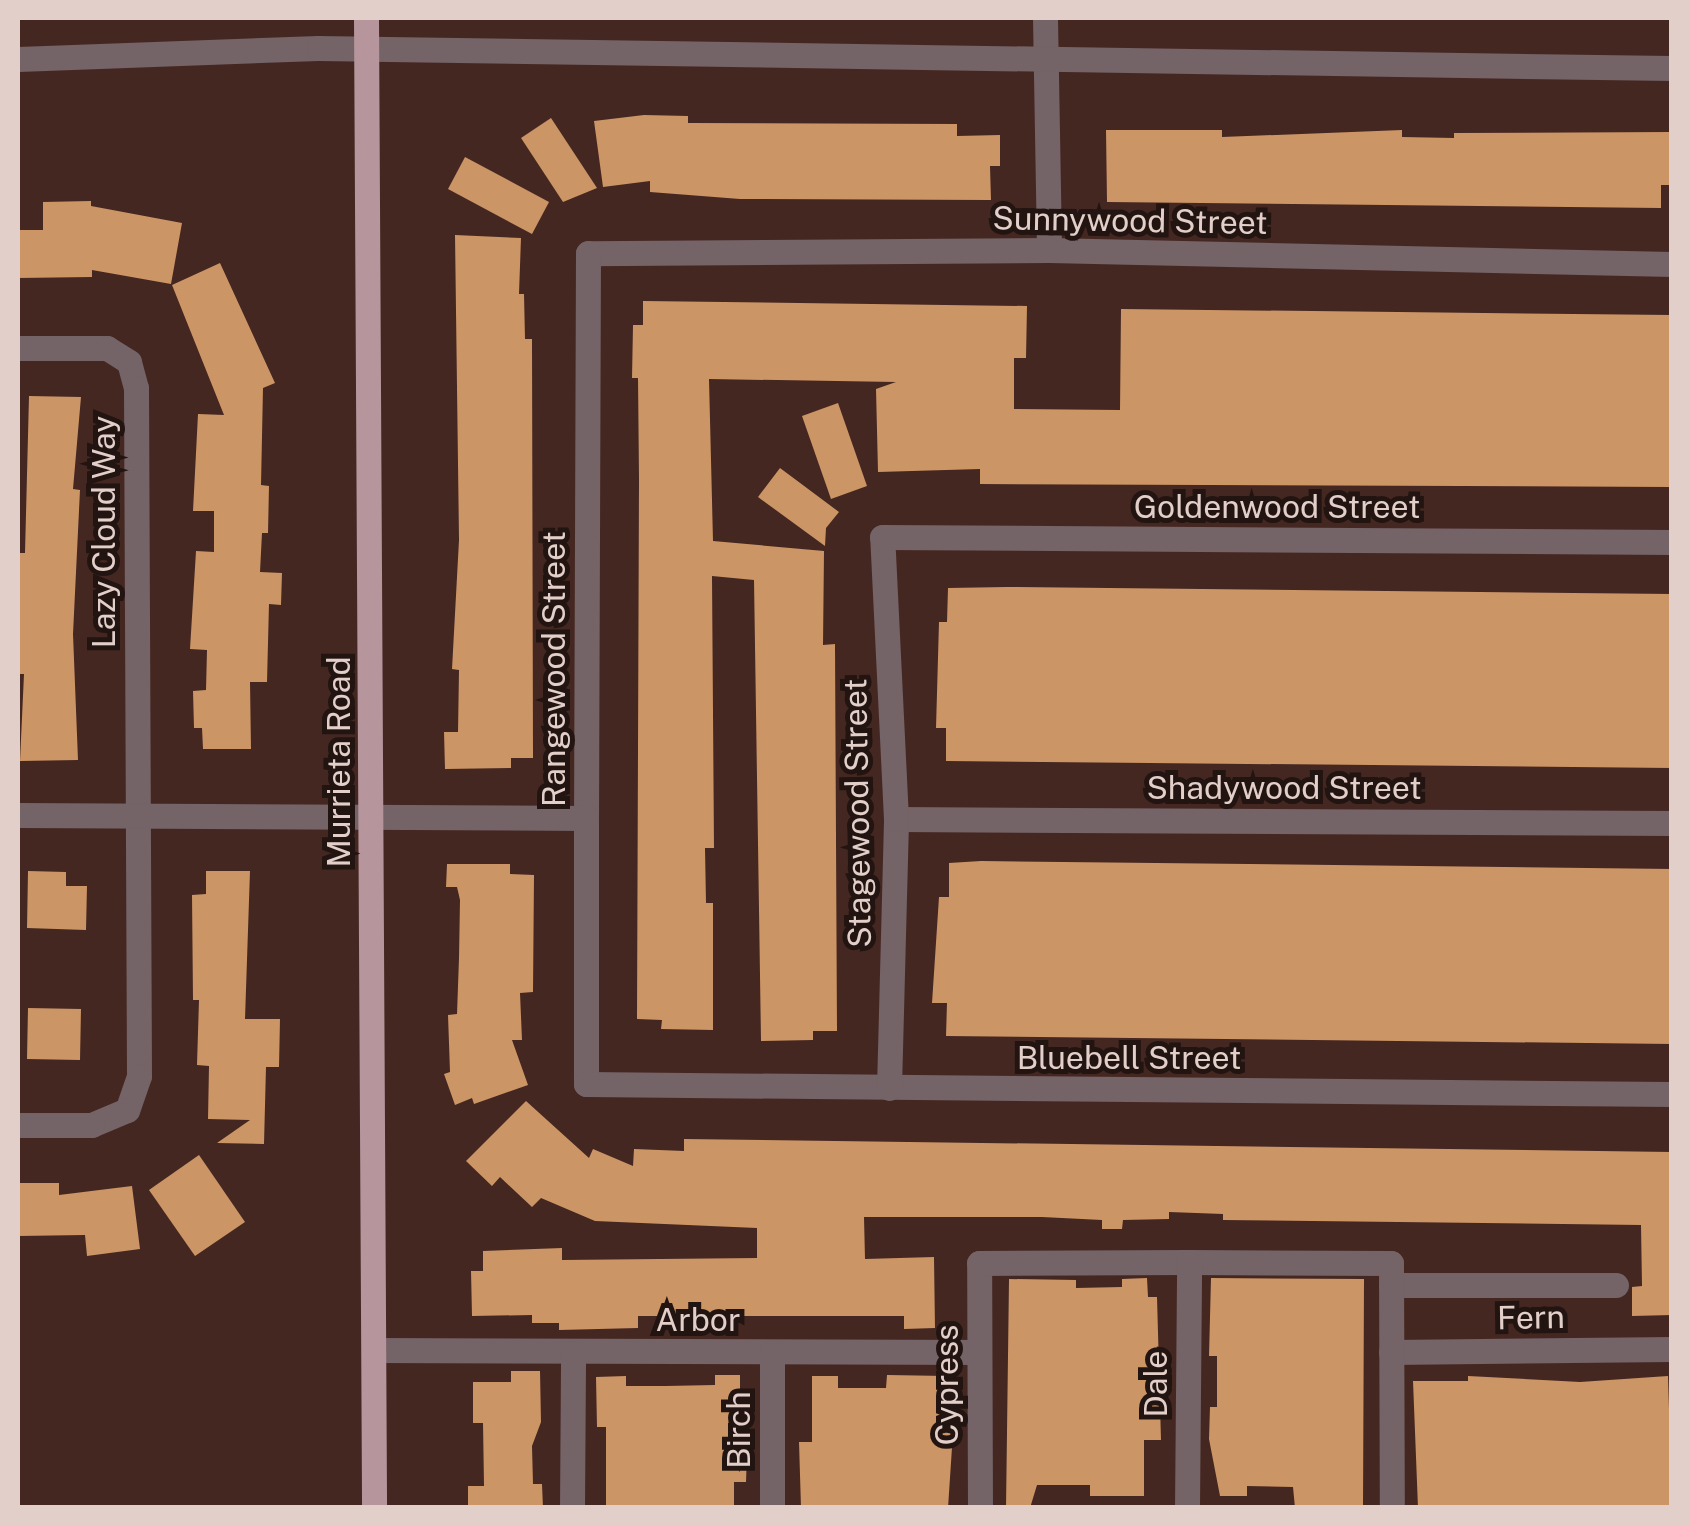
<!DOCTYPE html>
<style>
body{margin:0}
#map{position:relative;width:1689px;height:1525px;overflow:hidden;background:#452721;font-family:"Public Sans",sans-serif}
div>[style]{position:absolute}
.building>*{inset:0;background:#cc9566}
.minor>*{height:25px;margin:-12.5px;padding:0 12.5px;transform-origin:12.5px;border-radius:12.5px;background:#746367}
.major>*{height:25px;margin:-12.5px;padding:0 12.5px;transform-origin:12.5px;border-radius:12.5px;background:#b6959c}
span{translate:-50% -50%;white-space:nowrap;text-align:center;line-height:1.15;-webkit-text-stroke:10px #221411;paint-order:stroke}
.street-label{font-size:32px;color:#e3cfca}
.frame{position:absolute;inset:0;border:20px solid #e3cfca;pointer-events:none}
</style>
<div id="map">
<div class="building">
<div style="clip-path:polygon(644px 115px,688px 116px,688px 123px,957px 124px,957px 136px,1000px 135px,1000px 166px,990px 166px,991px 200px,740px 199px,650px 192px,650px 181px,603px 187px,594px 121px)"></div>
<div style="clip-path:polygon(551px 118px,597px 188px,563px 202px,521px 138px)"></div>
<div style="clip-path:polygon(1106px 130px,1222px 130px,1222px 137px,1402px 130px,1402px 137px,1454px 138px,1454px 133px,1672px 132px,1672px 185px,1661px 185px,1661px 208px,1107px 202px)"></div>
<div style="clip-path:polygon(465px 157px,549px 202px,532px 234px,448px 189px)"></div>
<div style="clip-path:polygon(91px 201px,91px 206px,182px 223px,171px 284px,92px 270px,92px 277px,18px 278px,18px 230px,43px 230px,43px 202px)"></div>
<div style="clip-path:polygon(455px 235px,521px 238px,519px 294px,524px 294px,525px 339px,532px 339px,533px 758px,511px 758px,511px 768px,445px 769px,444px 732px,458px 732px,459px 670px,452px 669px,459px 540px)"></div>
<div style="clip-path:polygon(220px 263px,275px 383px,263px 388px,261px 485px,269px 486px,268px 533px,262px 533px,260px 572px,282px 573px,281px 605px,269px 604px,267px 682px,250px 682px,251px 749px,203px 749px,202px 728px,194px 728px,193px 691px,206px 690px,207px 650px,190px 649px,196px 551px,214px 552px,214px 511px,193px 511px,198px 414px,224px 415px,172px 285px)"></div>
<div style="clip-path:polygon(643px 301px,1027px 306px,1026px 358px,1014px 358px,1014px 409px,1120px 410px,1121px 309px,1672px 315px,1672px 487px,980px 484px,980px 469px,878px 472px,876px 389px,896px 382px,709px 379px,713px 541px,824px 551px,823px 645px,835px 644px,837px 1031px,813px 1031px,813px 1040px,761px 1041px,754px 580px,712px 576px,714px 848px,705px 848px,706px 903px,713px 903px,713px 1030px,661px 1029px,662px 1020px,637px 1019px,639px 479px,638px 378px,632px 378px,633px 325px,643px 325px)"></div>
<div style="clip-path:polygon(29px 396px,81px 397px,73px 489px,80px 490px,73px 634px,78px 760px,20px 761px,24px 674px,18px 674px,18px 553px,25px 553px)"></div>
<div style="clip-path:polygon(838px 403px,867px 486px,831px 499px,802px 416px)"></div>
<div style="clip-path:polygon(780px 468px,839px 512px,826px 528px,825px 546px,758px 497px)"></div>
<div style="clip-path:polygon(1007px 587px,1672px 594px,1672px 768px,946px 761px,946px 728px,936px 728px,939px 622px,947px 622px,948px 588px)"></div>
<div style="clip-path:polygon(981px 861px,1672px 869px,1672px 1044px,946px 1036px,947px 1003px,932px 1003px,939px 897px,949px 897px,949px 863px)"></div>
<div style="clip-path:polygon(447px 864px,510px 864px,510px 874px,534px 875px,533px 992px,520px 993px,522px 1040px,512px 1040px,528px 1085px,474px 1104px,472px 1098px,455px 1105px,444px 1074px,450px 1072px,448px 1015px,457px 1014px,459px 958px,460px 900px,457px 887px,446px 887px)"></div>
<div style="clip-path:polygon(28px 871px,66px 872px,66px 886px,87px 886px,86px 930px,27px 928px)"></div>
<div style="clip-path:polygon(206px 871px,250px 871px,245px 1019px,280px 1019px,279px 1067px,266px 1067px,264px 1144px,217px 1143px,250px 1120px,208px 1119px,209px 1066px,197px 1065px,199px 1000px,193px 1000px,192px 895px,206px 894px)"></div>
<div style="clip-path:polygon(28px 1008px,81px 1009px,80px 1060px,27px 1059px)"></div>
<div style="clip-path:polygon(526px 1101px,589px 1158px,593px 1149px,633px 1166px,634px 1149px,684px 1151px,684px 1139px,1672px 1152px,1672px 1315px,1632px 1316px,1632px 1287px,1642px 1286px,1641px 1225px,1223px 1220px,1223px 1214px,1169px 1212px,1169px 1219px,1123px 1220px,1122px 1229px,1102px 1229px,1102px 1220px,1042px 1217px,864px 1217px,865px 1259px,934px 1257px,935px 1328px,904px 1329px,904px 1316px,638px 1316px,638px 1328px,559px 1330px,559px 1323px,532px 1323px,532px 1315px,472px 1316px,471px 1271px,483px 1271px,483px 1251px,562px 1248px,562px 1260px,757px 1258px,757px 1228px,595px 1221px,541px 1198px,532px 1207px,500px 1177px,492px 1186px,466px 1161px)"></div>
<div style="clip-path:polygon(199px 1155px,245px 1222px,195px 1256px,149px 1190px)"></div>
<div style="clip-path:polygon(18px 1183px,59px 1183px,59px 1195px,132px 1186px,140px 1249px,87px 1256px,85px 1235px,18px 1236px)"></div>
<div style="clip-path:polygon(1147px 1278px,1148px 1297px,1157px 1297px,1161px 1440px,1144px 1440px,1144px 1496px,1090px 1496px,1090px 1485px,1037px 1485px,1030px 1508px,1006px 1508px,1009px 1279px,1076px 1280px,1076px 1288px,1122px 1287px,1122px 1279px)"></div>
<div style="clip-path:polygon(1211px 1278px,1364px 1279px,1363px 1508px,1295px 1508px,1293px 1487px,1247px 1486px,1247px 1496px,1220px 1496px,1209px 1439px,1210px 1407px,1217px 1407px,1217px 1356px,1209px 1356px)"></div>
<div style="clip-path:polygon(511px 1371px,540px 1371px,541px 1422px,532px 1446px,533px 1484px,542px 1484px,543px 1508px,468px 1508px,468px 1486px,484px 1486px,483px 1423px,473px 1423px,473px 1382px,511px 1382px)"></div>
<div style="clip-path:polygon(715px 1375px,740px 1375px,740px 1395px,749px 1395px,746px 1482px,734px 1482px,734px 1508px,606px 1508px,606px 1427px,597px 1427px,596px 1377px,626px 1376px,626px 1386px,665px 1386px,715px 1385px)"></div>
<div style="clip-path:polygon(887px 1375px,947px 1376px,947px 1402px,955px 1402px,948px 1508px,801px 1508px,799px 1442px,812px 1442px,812px 1376px,838px 1376px,838px 1388px,886px 1388px)"></div>
<div style="clip-path:polygon(1468px 1376px,1580px 1382px,1668px 1376px,1672px 1508px,1418px 1508px,1413px 1381px,1468px 1381px)"></div>
</div>
<div class="minor">
<div style="left:1045px;top:18px;width:232px;rotate:89deg"></div>
<div style="left:18px;top:59px;width:300px;rotate:-2.1deg"></div>
<div style="left:318px;top:48px;width:1354px;rotate:0.85deg"></div>
<div style="left:1672px;top:264px;width:623px;rotate:-178.71deg"></div>
<div style="left:1049px;top:250px;width:461px;rotate:179.6deg"></div>
<div style="left:588px;top:253px;width:565px;rotate:90.2deg"></div>
<div style="left:586px;top:818px;width:266px;rotate:90deg"></div>
<div style="left:586px;top:1084px;width:1086px;rotate:0.53deg"></div>
<div style="left:18px;top:348px;width:89px"></div>
<div style="left:107px;top:348px;width:26px;rotate:32deg"></div>
<div style="left:129px;top:362px;width:27px;rotate:75deg"></div>
<div style="left:136px;top:388px;width:688px;rotate:89.75deg"></div>
<div style="left:139px;top:1076px;width:36px;rotate:109deg"></div>
<div style="left:127px;top:1110px;width:38px;rotate:157deg"></div>
<div style="left:92px;top:1125px;width:74px;rotate:180deg"></div>
<div style="left:18px;top:815px;width:568px;rotate:0.3deg"></div>
<div style="left:896px;top:819px;width:776px;rotate:0.3deg"></div>
<div style="left:889px;top:1088px;width:269px;rotate:-88.5deg"></div>
<div style="left:896px;top:819px;width:282px;rotate:-92.8deg"></div>
<div style="left:882px;top:537px;width:790px;rotate:0.36deg"></div>
<div style="left:1391px;top:1285px;width:225px"></div>
<div style="left:374px;top:1350px;width:604px;rotate:0.19deg"></div>
<div style="left:1391px;top:1352px;width:281px;rotate:-0.6deg"></div>
<div style="left:572px;top:1508px;width:155px;rotate:-89.6deg"></div>
<div style="left:772px;top:1508px;width:156px;rotate:-90deg"></div>
<div style="left:980px;top:1508px;width:245px;rotate:-90.2deg"></div>
<div style="left:979px;top:1263px;width:210px;rotate:-0.3deg"></div>
<div style="left:1189px;top:1262px;width:202px;rotate:0.3deg"></div>
<div style="left:1391px;top:1263px;width:245px;rotate:89.8deg"></div>
<div style="left:1187px;top:1508px;width:246px;rotate:-89.5deg"></div>
</div>
<div class="major">
<div style="left:366px;top:18px;width:1490px;rotate:89.69deg"></div>
</div>
<div class="street-label">
<span style="left:1130px;top:221px;rotate:1deg">Sunnywood Street</span>
<span style="left:1277px;top:507px">Goldenwood Street</span>
<span style="left:104px;top:532px;rotate:-90deg">Lazy Cloud Way</span>
<span style="left:554px;top:669px;rotate:-90deg">Rangewood Street</span>
<span style="left:339px;top:762px;rotate:-90deg">Murrieta Road</span>
<span style="left:1284px;top:788px">Shadywood Street</span>
<span style="left:858px;top:813px;rotate:-91deg">Stagewood Street</span>
<span style="left:1129px;top:1058px">Bluebell Street</span>
<span style="left:1531px;top:1318px;rotate:-1deg">Fern</span>
<span style="left:698px;top:1320px">Arbor</span>
<span style="left:1156px;top:1384px;rotate:-90deg">Dale</span>
<span style="left:947px;top:1385px;rotate:-90deg">Cypress</span>
<span style="left:739px;top:1430px;rotate:-90deg">Birch</span>
</div>
<div class="frame"></div>
</div>
